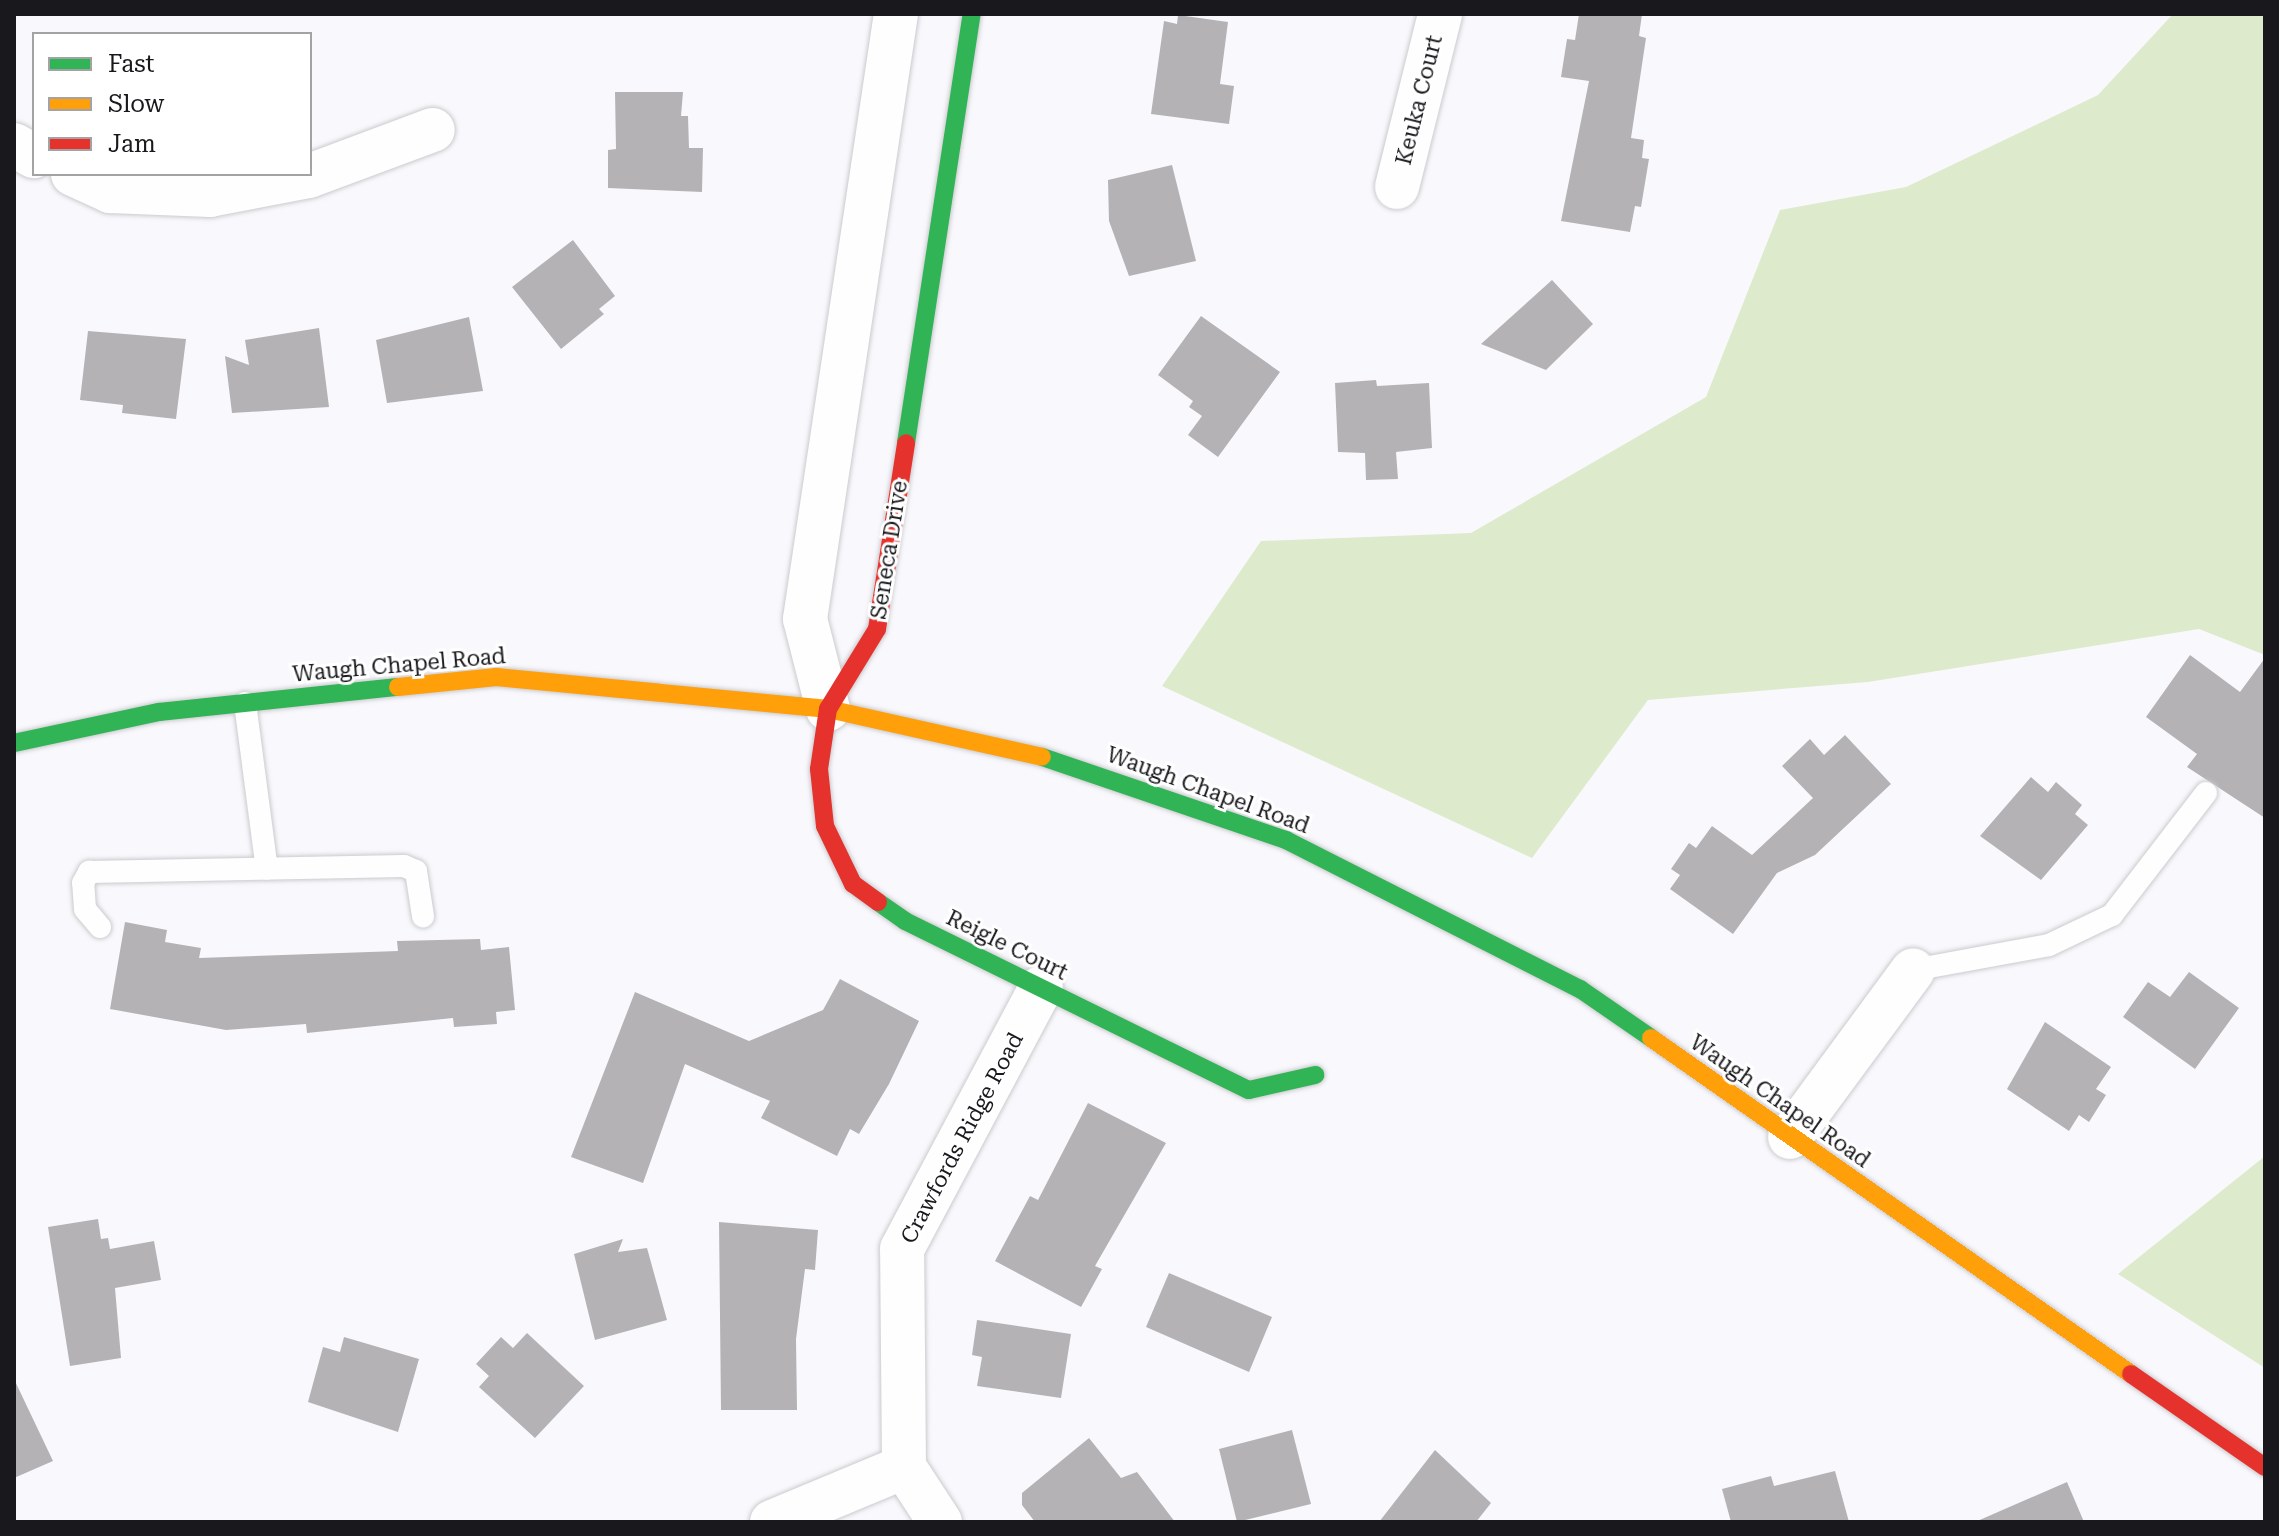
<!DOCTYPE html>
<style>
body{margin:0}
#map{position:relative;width:2279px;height:1536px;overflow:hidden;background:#f9f9fd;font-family:"Roboto Serif",serif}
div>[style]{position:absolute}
.green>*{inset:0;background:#ddebcc}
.building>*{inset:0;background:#b4b2b5}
.roads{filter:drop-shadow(0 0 2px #cbcace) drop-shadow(0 0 2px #cbcace)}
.lane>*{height:22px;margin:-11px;padding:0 11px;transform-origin:11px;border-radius:11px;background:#fefeff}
.street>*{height:44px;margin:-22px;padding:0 22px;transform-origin:22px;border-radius:22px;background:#fefeff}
.fast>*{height:18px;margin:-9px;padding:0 9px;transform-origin:9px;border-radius:9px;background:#30b455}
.slow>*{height:18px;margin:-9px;padding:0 9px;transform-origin:9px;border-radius:9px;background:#ff9f0a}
.jam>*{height:18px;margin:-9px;padding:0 9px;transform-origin:9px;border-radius:9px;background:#e5322d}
span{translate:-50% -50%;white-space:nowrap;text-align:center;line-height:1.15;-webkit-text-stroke:6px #fff;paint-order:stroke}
.street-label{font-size:22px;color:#19191d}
.frame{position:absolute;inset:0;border:16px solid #19191d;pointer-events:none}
.legend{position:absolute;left:32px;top:32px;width:280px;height:144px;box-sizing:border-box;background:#fff;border:2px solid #a3a3a5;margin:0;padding:10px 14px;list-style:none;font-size:24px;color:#19191d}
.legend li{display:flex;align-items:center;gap:16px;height:40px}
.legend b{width:40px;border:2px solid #a3a3a5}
</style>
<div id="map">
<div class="green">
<div style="clip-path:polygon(2173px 14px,2265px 14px,2265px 655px,2199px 629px,1868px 682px,1648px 700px,1532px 858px,1162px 686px,1261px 541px,1471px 533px,1706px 397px,1780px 210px,1906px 187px,2098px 95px)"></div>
<div style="clip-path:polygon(2265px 1156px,2265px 1368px,2118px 1274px)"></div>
</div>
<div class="building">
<div style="clip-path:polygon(1579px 14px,1642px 14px,1639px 36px,1646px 38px,1631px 138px,1644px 140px,1642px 158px,1649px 159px,1641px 207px,1635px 206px,1630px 232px,1561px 221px,1589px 81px,1561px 77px,1567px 39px,1575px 40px)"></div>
<div style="clip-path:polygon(1178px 15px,1228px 22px,1220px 84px,1234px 86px,1229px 124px,1151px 114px,1164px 21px,1177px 24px)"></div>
<div style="clip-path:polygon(615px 92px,683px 92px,681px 116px,688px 116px,689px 148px,703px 148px,702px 192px,608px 188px,608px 150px,616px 149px)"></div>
<div style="clip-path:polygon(1172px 165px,1196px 261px,1129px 276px,1109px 221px,1108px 180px)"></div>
<div style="clip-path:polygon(573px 240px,615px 296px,599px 309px,604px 314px,561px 349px,512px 287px)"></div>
<div style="clip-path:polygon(1552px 280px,1593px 324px,1546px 370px,1481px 344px)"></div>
<div style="clip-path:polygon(1201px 316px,1280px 372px,1218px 457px,1188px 435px,1202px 416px,1189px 407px,1193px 401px,1158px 375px)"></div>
<div style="clip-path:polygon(469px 317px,483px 391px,387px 403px,376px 340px)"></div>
<div style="clip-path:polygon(319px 328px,329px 407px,232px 413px,225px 356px,249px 365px,245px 340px)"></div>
<div style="clip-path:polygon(88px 331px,186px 339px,176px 419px,122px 413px,123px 405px,80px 400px)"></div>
<div style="clip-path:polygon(1376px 380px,1377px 386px,1429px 383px,1432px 448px,1396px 452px,1398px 479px,1366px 480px,1365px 453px,1338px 452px,1335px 383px)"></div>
<div style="clip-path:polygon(2190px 655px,2240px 692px,2265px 658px,2265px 818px,2187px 767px,2197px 754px,2146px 717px)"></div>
<div style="clip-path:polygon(1845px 735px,1891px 784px,1815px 855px,1777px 873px,1733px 934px,1670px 889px,1680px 875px,1671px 869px,1689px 843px,1696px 848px,1712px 826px,1752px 855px,1813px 798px,1782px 766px,1810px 739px,1824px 755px)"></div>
<div style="clip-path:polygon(2031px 777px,2048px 792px,2056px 782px,2082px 805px,2075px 814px,2088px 825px,2041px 880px,1980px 836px)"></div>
<div style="clip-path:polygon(125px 922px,167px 930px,165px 942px,201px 948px,199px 958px,398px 951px,397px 941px,480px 939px,481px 950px,509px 947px,515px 1010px,496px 1012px,497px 1024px,454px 1027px,453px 1018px,307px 1033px,306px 1024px,226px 1030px,110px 1009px)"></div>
<div style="clip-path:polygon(2189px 972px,2239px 1008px,2195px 1069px,2123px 1017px,2148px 982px,2170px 997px)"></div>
<div style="clip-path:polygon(840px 979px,919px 1021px,889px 1084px,859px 1134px,850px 1129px,837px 1156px,761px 1118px,770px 1101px,685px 1064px,643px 1183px,571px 1157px,635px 992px,749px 1041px,823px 1010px)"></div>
<div style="clip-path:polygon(2045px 1022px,2111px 1067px,2096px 1089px,2106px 1095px,2089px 1122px,2079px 1115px,2069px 1131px,2007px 1089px)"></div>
<div style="clip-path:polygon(1088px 1103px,1166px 1143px,1095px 1266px,1102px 1269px,1081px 1307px,995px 1261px,1030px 1196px,1038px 1200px)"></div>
<div style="clip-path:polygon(98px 1219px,101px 1239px,108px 1238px,110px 1249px,154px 1241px,161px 1280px,115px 1288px,121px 1358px,70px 1366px,48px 1227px)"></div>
<div style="clip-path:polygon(719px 1222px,818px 1230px,815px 1270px,805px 1269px,796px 1339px,797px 1410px,721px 1410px)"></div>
<div style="clip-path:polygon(623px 1239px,618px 1252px,647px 1248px,667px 1320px,595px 1340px,574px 1254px)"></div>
<div style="clip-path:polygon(1169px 1273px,1272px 1317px,1249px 1372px,1146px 1327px)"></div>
<div style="clip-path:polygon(977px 1320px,1071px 1334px,1061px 1398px,977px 1386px,982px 1357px,972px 1355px)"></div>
<div style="clip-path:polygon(527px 1333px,584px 1386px,535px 1438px,479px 1387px,489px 1376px,476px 1364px,501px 1337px,513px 1348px)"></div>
<div style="clip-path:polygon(344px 1337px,419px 1359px,398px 1432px,308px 1402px,323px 1347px,340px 1352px)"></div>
<div style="clip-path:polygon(14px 1379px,53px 1461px,14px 1478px)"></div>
<div style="clip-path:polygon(1292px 1430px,1311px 1504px,1237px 1522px,1219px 1449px)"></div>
<div style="clip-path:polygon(1089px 1438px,1121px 1478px,1137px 1472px,1175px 1522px,1035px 1522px,1022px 1505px,1022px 1493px)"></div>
<div style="clip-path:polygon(1435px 1450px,1491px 1503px,1476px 1522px,1379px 1522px)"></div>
<div style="clip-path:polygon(1835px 1471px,1849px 1522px,1731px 1522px,1722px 1489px,1771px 1476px,1774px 1486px)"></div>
<div style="clip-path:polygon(2067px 1482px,2084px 1522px,1975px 1522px)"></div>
</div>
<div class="roads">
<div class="lane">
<div style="left:245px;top:703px;width:167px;rotate:82.5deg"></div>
<div style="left:100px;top:927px;width:23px;rotate:-130deg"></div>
<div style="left:85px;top:909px;width:26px;rotate:-94deg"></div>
<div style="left:83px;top:883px;width:13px;rotate:-61deg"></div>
<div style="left:89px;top:872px;width:315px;rotate:-1.1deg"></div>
<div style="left:404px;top:866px;width:13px;rotate:23deg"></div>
<div style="left:416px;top:871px;width:46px;rotate:81.2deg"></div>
<div style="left:1913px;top:970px;width:138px;rotate:-10.4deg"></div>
<div style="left:2049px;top:945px;width:70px;rotate:-25.5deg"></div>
<div style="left:2112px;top:915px;width:154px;rotate:-52.4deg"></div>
</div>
<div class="street">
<div style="left:14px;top:145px;width:23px;rotate:29deg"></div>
<div style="left:73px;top:174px;width:41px;rotate:24.7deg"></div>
<div style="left:110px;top:191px;width:100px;rotate:2.3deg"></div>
<div style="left:210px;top:195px;width:101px;rotate:-10.9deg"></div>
<div style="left:309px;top:176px;width:132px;rotate:-20.4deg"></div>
<div style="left:1397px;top:187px;width:178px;rotate:-76deg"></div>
<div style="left:828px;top:709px;width:93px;rotate:-104.3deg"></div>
<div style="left:805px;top:619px;width:612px;rotate:-81.45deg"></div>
<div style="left:1790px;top:1137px;width:207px;rotate:-53.6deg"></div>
<div style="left:772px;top:1522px;width:143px;rotate:-22.6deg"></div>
<div style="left:940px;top:1522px;width:66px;rotate:-123.2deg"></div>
<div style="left:904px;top:1467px;width:218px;rotate:-90.5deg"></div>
<div style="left:902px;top:1249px;width:296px;rotate:-62deg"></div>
</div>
<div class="fast">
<div style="left:906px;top:443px;width:434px;rotate:-81.3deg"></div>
<div style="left:14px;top:743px;width:148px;rotate:-12.1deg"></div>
<div style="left:159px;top:712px;width:240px;rotate:-6deg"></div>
<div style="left:1042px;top:757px;width:258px;rotate:18.8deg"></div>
<div style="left:1286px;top:840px;width:330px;rotate:26.9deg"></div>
<div style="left:1580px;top:989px;width:86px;rotate:34.6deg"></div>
<div style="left:878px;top:902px;width:33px;rotate:35deg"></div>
<div style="left:905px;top:921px;width:383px;rotate:26.2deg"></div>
<div style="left:1249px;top:1090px;width:68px;rotate:-12.8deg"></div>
</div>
<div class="slow">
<div style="left:398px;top:687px;width:99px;rotate:-5.8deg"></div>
<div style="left:496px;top:677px;width:334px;rotate:5.5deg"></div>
<div style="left:828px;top:709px;width:219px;rotate:12.6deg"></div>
<div style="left:1651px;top:1038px;width:586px;rotate:34.99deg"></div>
</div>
<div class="jam">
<div style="left:878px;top:902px;width:31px;rotate:-144deg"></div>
<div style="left:853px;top:884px;width:64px;rotate:-115.8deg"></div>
<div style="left:825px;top:826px;width:57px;rotate:-96deg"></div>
<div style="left:819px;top:769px;width:61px;rotate:-81.5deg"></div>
<div style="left:828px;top:709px;width:94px;rotate:-58.5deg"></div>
<div style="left:877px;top:629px;width:188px;rotate:-81.1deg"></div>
<div style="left:2131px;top:1374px;width:163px;rotate:34.8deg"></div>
</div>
</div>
<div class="street-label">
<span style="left:1419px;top:100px;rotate:-76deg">Keuka Court</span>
<span style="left:889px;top:550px;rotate:-81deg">Seneca Drive</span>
<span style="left:399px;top:665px;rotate:-5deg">Waugh Chapel Road</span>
<span style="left:1208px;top:790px;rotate:20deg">Waugh Chapel Road</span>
<span style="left:1007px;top:945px;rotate:26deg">Reigle Court</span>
<span style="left:1780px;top:1101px;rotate:35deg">Waugh Chapel Road</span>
<span style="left:962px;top:1138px;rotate:-62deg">Crawfords Ridge Road</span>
</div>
<div class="frame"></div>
<ul class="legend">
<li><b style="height:10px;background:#30b455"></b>Fast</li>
<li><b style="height:10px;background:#ff9f0a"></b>Slow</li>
<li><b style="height:10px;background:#e5322d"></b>Jam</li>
</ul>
</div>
